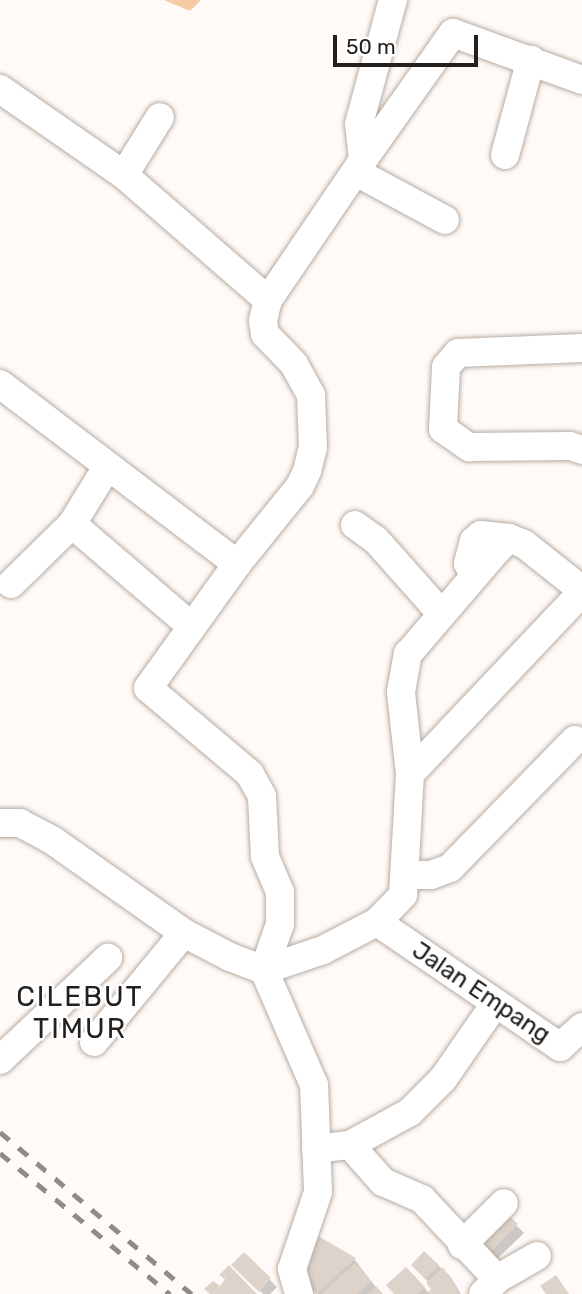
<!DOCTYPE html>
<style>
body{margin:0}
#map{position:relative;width:582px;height:1294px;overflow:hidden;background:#fffaf7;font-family:Rubik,sans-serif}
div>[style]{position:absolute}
.green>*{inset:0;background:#f5cba6}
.shadow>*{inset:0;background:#0003}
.building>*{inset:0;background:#ddd3ca}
.roads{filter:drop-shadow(0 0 2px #b6aca3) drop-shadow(0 0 2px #b6aca3)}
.minor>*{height:28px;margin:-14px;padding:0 14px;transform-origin:14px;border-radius:14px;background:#fff}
.rail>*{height:5px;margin-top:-2.5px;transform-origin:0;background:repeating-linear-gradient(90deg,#8f8b88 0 12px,transparent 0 24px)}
span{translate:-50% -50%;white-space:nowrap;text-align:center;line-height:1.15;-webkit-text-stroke:5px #fff;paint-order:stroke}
.street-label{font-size:24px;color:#24201d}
.quarter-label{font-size:28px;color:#24201d;letter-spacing:2px}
.scale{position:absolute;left:333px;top:35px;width:145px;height:32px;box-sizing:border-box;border:4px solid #24201d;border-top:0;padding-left:9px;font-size:21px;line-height:24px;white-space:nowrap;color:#24201d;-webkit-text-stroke:5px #fff;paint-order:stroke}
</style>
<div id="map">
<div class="green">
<div style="clip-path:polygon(164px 0,201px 0,190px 11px)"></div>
</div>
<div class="shadow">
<div style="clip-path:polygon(503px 1212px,524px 1233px,496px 1260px,476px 1240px)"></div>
<div style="clip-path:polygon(312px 1235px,355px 1260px,381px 1294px,318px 1294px,298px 1274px)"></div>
<div style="clip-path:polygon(424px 1253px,450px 1276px,461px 1294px,396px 1294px,414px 1276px,429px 1293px,434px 1289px,413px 1265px)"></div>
<div style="clip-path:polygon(244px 1254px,277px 1287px,270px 1294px,263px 1294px,234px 1265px)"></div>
</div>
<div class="building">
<div style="clip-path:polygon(503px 1210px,518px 1224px,488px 1255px,473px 1240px)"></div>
<div style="clip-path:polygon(311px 1232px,356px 1258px,316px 1294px,296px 1275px)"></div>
<div style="clip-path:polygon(424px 1251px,439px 1265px,425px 1279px,411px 1265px)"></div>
<div style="clip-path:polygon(244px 1252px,271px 1278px,259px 1292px,231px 1265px)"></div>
<div style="clip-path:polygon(355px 1263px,371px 1281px,358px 1294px,321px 1294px)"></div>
<div style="clip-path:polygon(229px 1265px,257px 1294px,210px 1294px,204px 1289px,213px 1281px,220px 1286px,225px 1279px,219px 1275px)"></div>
<div style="clip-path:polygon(406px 1267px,425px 1287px,417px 1294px,394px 1294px,386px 1285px)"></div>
<div style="clip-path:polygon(443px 1267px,460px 1294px,426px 1294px,431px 1289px,426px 1283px)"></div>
<div style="clip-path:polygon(556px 1275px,569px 1294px,546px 1294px,540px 1286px)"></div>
<div style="clip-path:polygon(376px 1286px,383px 1294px,368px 1294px)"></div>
</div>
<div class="roads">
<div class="minor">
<div style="left:0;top:89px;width:151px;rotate:34.7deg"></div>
<div style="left:124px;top:175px;width:191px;rotate:41deg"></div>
<div style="left:505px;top:155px;width:99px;rotate:-74.8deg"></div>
<div style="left:363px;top:160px;width:156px;rotate:-54.7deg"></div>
<div style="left:453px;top:33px;width:137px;rotate:20deg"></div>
<div style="left:356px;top:172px;width:101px;rotate:28.3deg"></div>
<div style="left:124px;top:175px;width:68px;rotate:-58.2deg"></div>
<div style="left:582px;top:348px;width:124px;rotate:177.7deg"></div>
<div style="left:458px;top:353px;width:18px;rotate:131deg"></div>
<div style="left:446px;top:367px;width:62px;rotate:92.8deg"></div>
<div style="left:443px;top:429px;width:32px;rotate:35deg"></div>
<div style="left:469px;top:447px;width:101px;rotate:-0.6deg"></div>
<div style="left:570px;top:446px;width:13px;rotate:18deg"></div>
<div style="left:0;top:384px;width:298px;rotate:37.2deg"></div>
<div style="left:72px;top:524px;width:157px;rotate:40.6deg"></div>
<div style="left:355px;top:525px;width:26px;rotate:36deg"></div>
<div style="left:376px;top:540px;width:96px;rotate:48.4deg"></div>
<div style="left:474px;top:576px;width:14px;rotate:-115deg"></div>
<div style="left:468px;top:563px;width:23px;rotate:-75deg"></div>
<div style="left:474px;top:541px;width:9px;rotate:-41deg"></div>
<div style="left:481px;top:535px;width:28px;rotate:6deg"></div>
<div style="left:11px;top:584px;width:86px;rotate:-44.5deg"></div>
<div style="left:72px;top:524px;width:67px;rotate:-58.4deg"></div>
<div style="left:410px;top:774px;width:82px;rotate:-96.3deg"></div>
<div style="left:401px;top:692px;width:39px;rotate:-80deg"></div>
<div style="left:408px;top:654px;width:137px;rotate:-49.4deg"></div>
<div style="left:497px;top:550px;width:17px;rotate:-45deg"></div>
<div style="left:509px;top:538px;width:16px;rotate:22deg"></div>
<div style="left:524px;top:544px;width:74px;rotate:38.4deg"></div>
<div style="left:0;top:823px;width:20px"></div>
<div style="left:20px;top:823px;width:36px;rotate:28deg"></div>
<div style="left:52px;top:840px;width:161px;rotate:35.2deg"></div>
<div style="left:184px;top:933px;width:52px;rotate:27.6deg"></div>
<div style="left:230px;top:957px;width:36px;rotate:21deg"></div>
<div style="left:264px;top:970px;width:62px;rotate:-18.7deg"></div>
<div style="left:323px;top:950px;width:61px;rotate:-27.4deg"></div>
<div style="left:377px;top:922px;width:37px;rotate:-46deg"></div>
<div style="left:403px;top:895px;width:121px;rotate:-86.7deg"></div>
<div style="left:410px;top:774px;width:250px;rotate:-46.6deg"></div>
<div style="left:408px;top:875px;width:23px"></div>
<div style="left:431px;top:875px;width:20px;rotate:-20deg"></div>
<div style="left:450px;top:868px;width:179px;rotate:-45.7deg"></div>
<div style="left:377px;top:922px;width:222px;rotate:34.3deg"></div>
<div style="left:560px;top:1047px;width:30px;rotate:-42deg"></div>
<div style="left:94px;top:1042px;width:141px;rotate:-50.5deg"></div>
<div style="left:0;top:1060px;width:149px;rotate:-43.4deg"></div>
<div style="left:350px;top:1145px;width:68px;rotate:-28.8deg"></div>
<div style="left:410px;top:1112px;width:47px;rotate:-45deg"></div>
<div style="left:443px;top:1079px;width:91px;rotate:-55.3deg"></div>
<div style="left:316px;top:1149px;width:34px;rotate:-7deg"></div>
<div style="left:350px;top:1145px;width:50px;rotate:48.3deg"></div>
<div style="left:383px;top:1182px;width:43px;rotate:23.6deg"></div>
<div style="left:422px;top:1199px;width:110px;rotate:46.8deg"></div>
<div style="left:462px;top:1245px;width:59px;rotate:-45deg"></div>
<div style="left:299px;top:1294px;width:26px;rotate:-106deg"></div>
<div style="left:292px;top:1269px;width:81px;rotate:-71.3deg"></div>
<div style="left:318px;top:1192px;width:107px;rotate:-92.1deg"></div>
<div style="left:314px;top:1085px;width:125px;rotate:-113.5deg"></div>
<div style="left:264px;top:970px;width:49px;rotate:-70.8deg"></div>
<div style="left:280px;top:924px;width:32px;rotate:-90deg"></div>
<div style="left:280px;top:892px;width:39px;rotate:-113deg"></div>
<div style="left:265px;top:856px;width:60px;rotate:-92.9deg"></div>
<div style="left:262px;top:796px;width:25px;rotate:-119deg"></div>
<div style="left:250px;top:774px;width:133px;rotate:-139.9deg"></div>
<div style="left:148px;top:688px;width:153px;rotate:-54.3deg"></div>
<div style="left:237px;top:564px;width:100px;rotate:-51.1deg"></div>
<div style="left:300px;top:486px;width:17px;rotate:-65deg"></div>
<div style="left:307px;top:471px;width:25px;rotate:-76deg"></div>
<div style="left:313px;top:447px;width:52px;rotate:-92.2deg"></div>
<div style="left:311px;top:395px;width:35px;rotate:-119deg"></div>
<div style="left:294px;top:364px;width:42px;rotate:-134deg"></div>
<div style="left:265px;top:334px;width:13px;rotate:-99deg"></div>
<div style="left:263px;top:321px;width:22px;rotate:-77deg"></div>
<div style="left:268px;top:300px;width:169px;rotate:-55.8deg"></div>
<div style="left:363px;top:160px;width:36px;rotate:-96deg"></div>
<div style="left:359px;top:124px;width:129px;rotate:-74.7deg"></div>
<div style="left:483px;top:1294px;width:21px;rotate:-47deg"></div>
<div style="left:497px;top:1279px;width:46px;rotate:-29.9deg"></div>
</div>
</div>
<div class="rail">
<div style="left:0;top:1132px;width:251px;rotate:40.2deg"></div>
<div style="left:0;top:1153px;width:221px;rotate:39.7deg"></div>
</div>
<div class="street-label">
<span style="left:481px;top:993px;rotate:34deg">Jalan Empang</span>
</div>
<div class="quarter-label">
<span style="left:80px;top:1013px">CILEBUT<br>TIMUR</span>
</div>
<div class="scale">50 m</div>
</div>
